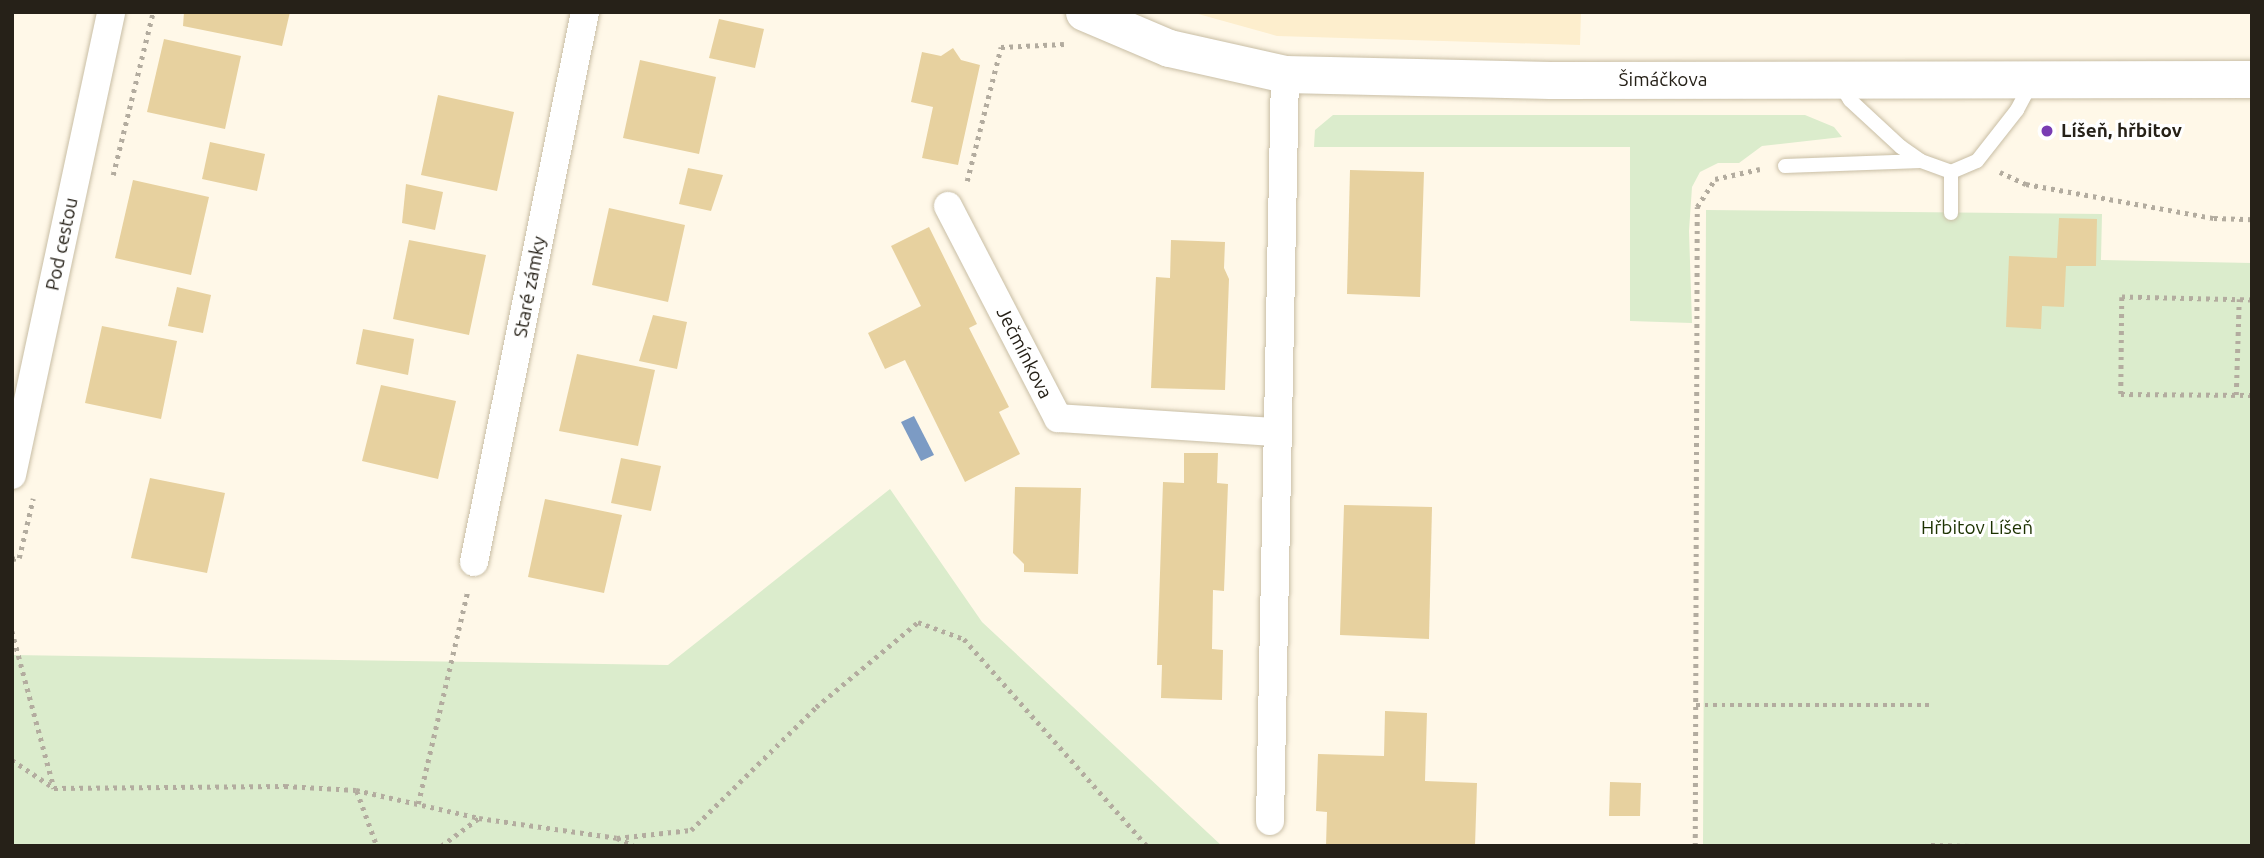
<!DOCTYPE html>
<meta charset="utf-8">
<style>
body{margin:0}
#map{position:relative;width:2264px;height:858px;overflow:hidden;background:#fff8e8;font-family:Ubuntu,sans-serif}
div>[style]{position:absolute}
.built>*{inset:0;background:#fdeecd}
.green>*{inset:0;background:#dbeccc}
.water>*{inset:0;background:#7c9bc4}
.building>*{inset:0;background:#e7d19f}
.path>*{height:4.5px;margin-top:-2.25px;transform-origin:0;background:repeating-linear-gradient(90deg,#b3ac9f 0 3.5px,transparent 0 8.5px)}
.roads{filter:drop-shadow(0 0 2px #c9bea5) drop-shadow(0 0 2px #c9bea5)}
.service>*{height:14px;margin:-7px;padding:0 7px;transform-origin:7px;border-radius:7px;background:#fff}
.minor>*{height:28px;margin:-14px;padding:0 14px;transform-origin:14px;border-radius:14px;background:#fff}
.tertiary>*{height:37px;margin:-18.5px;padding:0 18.5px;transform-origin:18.5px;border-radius:18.5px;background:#fff}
.dots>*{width:19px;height:19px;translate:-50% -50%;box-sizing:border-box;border:4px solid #fff;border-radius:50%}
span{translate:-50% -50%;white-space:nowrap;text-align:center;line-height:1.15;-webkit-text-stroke:6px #fff;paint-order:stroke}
.street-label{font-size:19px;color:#262118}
.poi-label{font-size:19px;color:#262118;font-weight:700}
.left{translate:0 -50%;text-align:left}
.park-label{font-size:19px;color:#1c3200}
.frame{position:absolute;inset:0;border:14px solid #262118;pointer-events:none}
</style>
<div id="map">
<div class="built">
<div style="clip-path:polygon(1191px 12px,1581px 12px,1580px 45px,1277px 36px)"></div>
</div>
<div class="green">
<div style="clip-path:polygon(1333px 115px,1805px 115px,1834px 127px,1842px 137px,1762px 146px,1739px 163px,1718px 163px,1700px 172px,1692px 187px,1689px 231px,1692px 323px,1630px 321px,1630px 147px,1314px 147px,1315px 130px)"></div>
<div style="clip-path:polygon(1706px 210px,2102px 214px,2101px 260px,2252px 263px,2252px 846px,1703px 846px)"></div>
<div style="clip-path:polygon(890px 489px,982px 622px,1222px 846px,12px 846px,12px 655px,668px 665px)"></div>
</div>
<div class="water">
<div style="clip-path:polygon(914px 416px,934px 455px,921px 461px,901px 422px)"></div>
</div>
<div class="building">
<div style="clip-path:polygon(184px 12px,290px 12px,282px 46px,183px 26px)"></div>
<div style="clip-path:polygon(719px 19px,764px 29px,755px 68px,709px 58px)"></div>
<div style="clip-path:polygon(164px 39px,241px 56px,225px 129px,147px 112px)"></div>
<div style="clip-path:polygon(953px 48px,961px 60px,980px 65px,958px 165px,922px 158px,933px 107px,911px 102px,922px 52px,941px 56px)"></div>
<div style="clip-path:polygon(640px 60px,716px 77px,699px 154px,623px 138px)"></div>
<div style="clip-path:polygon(438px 95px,514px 112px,497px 191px,421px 175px)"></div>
<div style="clip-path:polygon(210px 142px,265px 154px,257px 191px,202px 179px)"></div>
<div style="clip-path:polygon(688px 168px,723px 175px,711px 211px,679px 204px)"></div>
<div style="clip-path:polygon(1350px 170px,1424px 172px,1420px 297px,1347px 294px)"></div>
<div style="clip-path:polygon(133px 180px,209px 197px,191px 275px,115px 258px)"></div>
<div style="clip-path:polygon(406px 184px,443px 192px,435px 230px,402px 223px)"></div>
<div style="clip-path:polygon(609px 208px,685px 225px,668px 302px,592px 285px)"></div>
<div style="clip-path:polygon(2059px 218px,2097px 219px,2096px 266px,2066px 266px,2064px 307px,2042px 306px,2041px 329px,2006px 327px,2009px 256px,2057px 258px)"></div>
<div style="clip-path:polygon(929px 227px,977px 324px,969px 328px,1009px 407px,999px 412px,1020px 454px,965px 482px,905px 360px,885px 369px,868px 333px,921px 306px,891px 246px)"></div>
<div style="clip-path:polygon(409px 240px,486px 255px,469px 335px,393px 319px)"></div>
<div style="clip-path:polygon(1171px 240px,1225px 242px,1224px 268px,1229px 279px,1225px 390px,1151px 388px,1156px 277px,1170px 278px)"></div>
<div style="clip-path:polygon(177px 287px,211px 295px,203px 333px,168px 326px)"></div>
<div style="clip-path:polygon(653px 315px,687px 322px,677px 369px,639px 361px)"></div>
<div style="clip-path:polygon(102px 326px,177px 341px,161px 419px,85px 403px)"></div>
<div style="clip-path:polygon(363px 329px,414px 339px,408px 375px,356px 364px)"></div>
<div style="clip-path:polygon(577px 354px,655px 370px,638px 446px,559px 431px)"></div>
<div style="clip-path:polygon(381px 385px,456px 401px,438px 479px,362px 461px)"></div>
<div style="clip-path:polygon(1184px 453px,1218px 453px,1217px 483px,1228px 484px,1224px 591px,1213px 590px,1212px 649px,1223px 650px,1222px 700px,1161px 698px,1162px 665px,1157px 665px,1163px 482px,1184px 483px)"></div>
<div style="clip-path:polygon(621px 458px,661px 466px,651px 511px,611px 503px)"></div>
<div style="clip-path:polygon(150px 478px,225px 493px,207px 573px,131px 558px)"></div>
<div style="clip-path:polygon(1015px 487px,1081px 488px,1078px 574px,1024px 572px,1024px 564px,1013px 553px)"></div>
<div style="clip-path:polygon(545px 499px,622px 515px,604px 593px,528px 577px)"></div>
<div style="clip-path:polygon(1344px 505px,1432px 507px,1429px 639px,1340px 635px)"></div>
<div style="clip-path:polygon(1385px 711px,1427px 713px,1425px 781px,1477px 783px,1475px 846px,1326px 846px,1327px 812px,1316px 811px,1318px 754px,1384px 756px)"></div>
<div style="clip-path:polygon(1610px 782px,1641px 783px,1640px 816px,1609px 816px)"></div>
</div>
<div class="path">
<div style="left:2000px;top:172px;width:29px;rotate:25deg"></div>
<div style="left:2026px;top:184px;width:191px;rotate:10.3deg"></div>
<div style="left:2214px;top:218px;width:38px;rotate:2deg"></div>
<div style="left:113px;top:175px;width:168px;rotate:-76.2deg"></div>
<div style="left:967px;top:181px;width:138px;rotate:-75.8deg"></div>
<div style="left:1001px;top:47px;width:63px;rotate:-2.7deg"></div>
<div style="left:2252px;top:300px;width:130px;rotate:-178.7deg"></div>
<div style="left:2122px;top:297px;width:97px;rotate:90.6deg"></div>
<div style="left:2121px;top:394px;width:131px;rotate:0.4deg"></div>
<div style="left:2236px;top:395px;width:96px;rotate:-88.2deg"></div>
<div style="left:12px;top:559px;width:7px;rotate:-8deg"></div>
<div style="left:19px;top:558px;width:61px;rotate:-76.7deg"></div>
<div style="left:12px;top:631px;width:163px;rotate:75deg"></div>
<div style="left:1696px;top:705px;width:238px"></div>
<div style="left:12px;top:760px;width:50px;rotate:33.7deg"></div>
<div style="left:54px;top:788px;width:231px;rotate:-0.5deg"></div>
<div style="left:285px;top:786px;width:71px;rotate:3.2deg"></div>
<div style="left:356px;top:790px;width:126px;rotate:12.8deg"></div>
<div style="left:479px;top:818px;width:139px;rotate:8.2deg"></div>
<div style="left:617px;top:838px;width:19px;rotate:25deg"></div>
<div style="left:357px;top:791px;width:59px;rotate:70deg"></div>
<div style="left:418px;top:804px;width:217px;rotate:-76.9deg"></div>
<div style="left:617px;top:838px;width:74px;rotate:-6.2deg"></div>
<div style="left:691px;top:830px;width:175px;rotate:-44.5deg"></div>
<div style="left:816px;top:707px;width:133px;rotate:-39.8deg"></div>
<div style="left:918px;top:622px;width:49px;rotate:20.3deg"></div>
<div style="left:964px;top:639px;width:276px;rotate:48.5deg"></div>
<div style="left:1931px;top:845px;width:40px;rotate:1.4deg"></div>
<div style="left:282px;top:846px;width:4px"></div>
<div style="left:441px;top:846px;width:47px;rotate:-36.4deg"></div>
<div style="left:1695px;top:846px;width:639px;rotate:-89.82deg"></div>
<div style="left:1697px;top:207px;width:33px;rotate:-57deg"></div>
<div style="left:1715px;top:179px;width:46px;rotate:-12.5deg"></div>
</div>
<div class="roads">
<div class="service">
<div style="left:1840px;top:84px;width:19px;rotate:58deg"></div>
<div style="left:1850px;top:100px;width:69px;rotate:42.7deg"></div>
<div style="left:1901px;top:147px;width:24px;rotate:35deg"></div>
<div style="left:1921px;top:161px;width:32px;rotate:20deg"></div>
<div style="left:1951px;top:172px;width:28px;rotate:-23deg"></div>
<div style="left:1977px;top:161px;width:65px;rotate:-51.9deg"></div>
<div style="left:2017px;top:110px;width:32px;rotate:-62deg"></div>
<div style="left:1785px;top:166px;width:136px;rotate:-2.1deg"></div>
<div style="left:1951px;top:213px;width:41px;rotate:-90deg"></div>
</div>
<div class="minor">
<div style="left:948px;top:206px;width:239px;rotate:62.6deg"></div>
<div style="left:1058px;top:418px;width:218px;rotate:3.7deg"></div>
<div style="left:12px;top:475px;width:473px;rotate:-77.9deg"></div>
<div style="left:474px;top:562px;width:561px;rotate:-78.59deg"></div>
<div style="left:1270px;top:821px;width:747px;rotate:-88.85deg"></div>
</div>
<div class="tertiary">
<div style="left:1084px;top:12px;width:92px;rotate:23deg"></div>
<div style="left:1169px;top:48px;width:119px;rotate:12.6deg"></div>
<div style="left:1285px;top:74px;width:265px;rotate:1.3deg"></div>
<div style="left:1550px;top:80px;width:702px;rotate:-0.08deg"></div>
</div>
</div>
<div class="dots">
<div style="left:2047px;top:131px;background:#793cb2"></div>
</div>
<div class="street-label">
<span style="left:1663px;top:80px">Šimáčkova</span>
<span style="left:62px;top:244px;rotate:-78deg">Pod cestou</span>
<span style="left:530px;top:287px;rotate:-79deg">Staré zámky</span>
<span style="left:1024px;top:353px;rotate:63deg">Ječmínkova</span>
</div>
<div class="poi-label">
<span class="left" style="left:2061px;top:131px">Líšeň, hřbitov</span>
</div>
<div class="park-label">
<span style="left:1977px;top:528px">Hřbitov Líšeň</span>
</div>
<div class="frame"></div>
</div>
